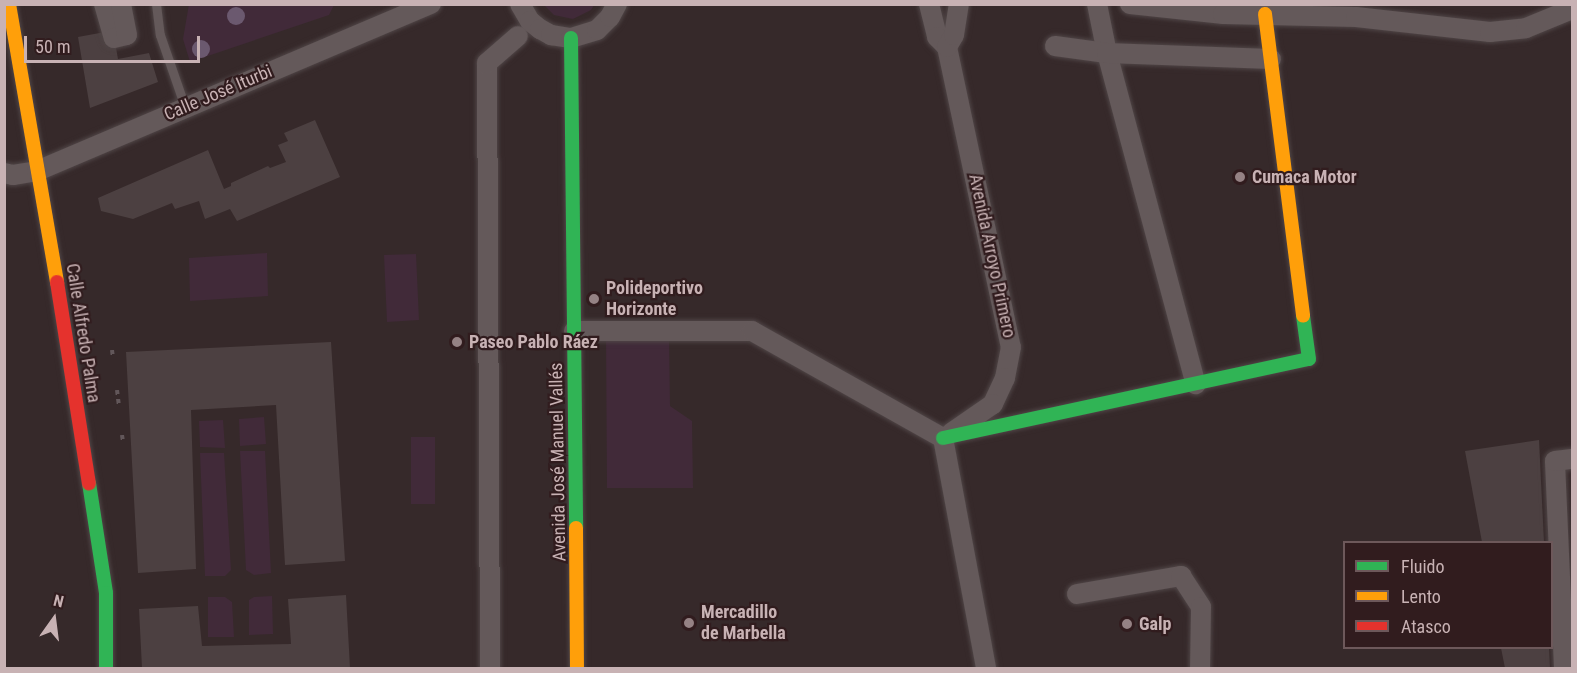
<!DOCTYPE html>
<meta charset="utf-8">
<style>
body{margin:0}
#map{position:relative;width:1577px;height:673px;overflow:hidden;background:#36292a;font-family:"Roboto Condensed",sans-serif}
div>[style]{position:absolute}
.green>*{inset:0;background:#412a39}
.building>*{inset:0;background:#4c4041}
.path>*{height:4px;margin-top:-2px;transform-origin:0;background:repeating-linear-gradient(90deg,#62575a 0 4.5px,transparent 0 9px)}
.roads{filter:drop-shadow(0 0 2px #4f4546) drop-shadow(0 0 2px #4f4546)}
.lane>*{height:9px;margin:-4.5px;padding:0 4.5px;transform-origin:4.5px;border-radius:4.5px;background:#64595a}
.street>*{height:20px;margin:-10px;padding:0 10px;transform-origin:10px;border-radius:10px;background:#64595a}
.fast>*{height:14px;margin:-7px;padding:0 7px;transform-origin:7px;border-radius:7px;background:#30b455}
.slow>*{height:14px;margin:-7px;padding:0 7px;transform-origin:7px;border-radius:7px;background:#ff9f0a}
.jam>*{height:14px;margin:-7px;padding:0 7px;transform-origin:7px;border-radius:7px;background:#e5322d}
.trees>*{width:18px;height:18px;margin:-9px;border-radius:50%;background:#6b596f}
.dots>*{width:16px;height:16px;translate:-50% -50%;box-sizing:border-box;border:3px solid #311c1e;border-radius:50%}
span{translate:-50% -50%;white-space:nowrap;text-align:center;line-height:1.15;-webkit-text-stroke:4.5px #311c1e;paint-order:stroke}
.street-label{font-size:18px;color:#c8b2b4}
.poi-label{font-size:18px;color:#c8b2b4;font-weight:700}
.left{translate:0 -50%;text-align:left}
.frame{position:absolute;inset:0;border:6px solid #c8b2b4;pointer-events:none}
.legend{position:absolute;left:1343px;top:541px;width:210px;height:108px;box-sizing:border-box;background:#311c1e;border:2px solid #6d585a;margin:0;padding:8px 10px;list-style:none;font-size:18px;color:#c8b2b4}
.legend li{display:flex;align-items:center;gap:12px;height:30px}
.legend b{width:30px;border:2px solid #6d585a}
.north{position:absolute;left:24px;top:589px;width:60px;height:60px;-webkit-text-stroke:4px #311c1e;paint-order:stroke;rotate:14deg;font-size:16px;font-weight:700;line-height:24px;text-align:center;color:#c8b2b4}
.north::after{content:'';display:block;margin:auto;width:21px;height:27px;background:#c8b2b4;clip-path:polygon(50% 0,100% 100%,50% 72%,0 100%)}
.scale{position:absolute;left:24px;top:36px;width:176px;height:27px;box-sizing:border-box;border:3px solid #c8b2b4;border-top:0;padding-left:8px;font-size:18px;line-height:21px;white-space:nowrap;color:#c8b2b4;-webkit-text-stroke:4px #311c1e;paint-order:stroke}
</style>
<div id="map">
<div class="green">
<div style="clip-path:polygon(189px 4px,334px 4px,334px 5px,329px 15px,190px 62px,183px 39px)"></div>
<div style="clip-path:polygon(544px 5px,594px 5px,591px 10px,573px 19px,554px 15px)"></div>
<div style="clip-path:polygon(267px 253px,268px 296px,190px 301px,189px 258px)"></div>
<div style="clip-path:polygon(416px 254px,419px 320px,387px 322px,384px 255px)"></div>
<div style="clip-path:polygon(669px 335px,670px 406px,692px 421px,693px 488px,607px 488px,606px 336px)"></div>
<div style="clip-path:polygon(264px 417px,266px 444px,240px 446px,239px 419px)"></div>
<div style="clip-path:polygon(223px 420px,225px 448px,200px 447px,199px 421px)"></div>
<div style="clip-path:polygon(411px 437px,435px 437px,435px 504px,411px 504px)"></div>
<div style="clip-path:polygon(240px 451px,265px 451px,271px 573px,254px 575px,246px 570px)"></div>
<div style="clip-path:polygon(200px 453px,224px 453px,231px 570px,225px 576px,205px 576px)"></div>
<div style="clip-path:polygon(272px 596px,273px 634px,249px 635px,249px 600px,254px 597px)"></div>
<div style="clip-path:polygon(208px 597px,225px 597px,232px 602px,234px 637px,208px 637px)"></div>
</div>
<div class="building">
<div style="clip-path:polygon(105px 32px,115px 42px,118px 59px,149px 53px,158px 82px,90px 108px,78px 37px)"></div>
<div style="clip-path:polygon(315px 120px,340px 177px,237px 221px,230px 209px,205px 219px,199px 201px,175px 209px,172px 203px,133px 219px,101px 211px,98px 198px,208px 150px,224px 189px,231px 186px,231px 183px,268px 166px,270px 168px,286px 162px,278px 145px,288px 141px,284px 133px)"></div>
<div style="clip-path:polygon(331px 342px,345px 561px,285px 565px,276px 405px,191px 410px,196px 569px,138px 573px,126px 352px)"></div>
<div style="clip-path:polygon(1539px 440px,1544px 542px,1482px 542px,1465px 451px)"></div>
<div style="clip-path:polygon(346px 595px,350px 668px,142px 668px,139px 609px,198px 606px,202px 646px,291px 644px,288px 599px)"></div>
<div style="clip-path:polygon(1501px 648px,1549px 648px,1550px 668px,1505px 668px)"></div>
</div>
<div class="path">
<div style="left:112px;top:350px;width:8px;rotate:83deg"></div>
<div style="left:117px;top:390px;width:17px;rotate:83deg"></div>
<div style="left:122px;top:435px;width:7px;rotate:82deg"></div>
</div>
<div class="roads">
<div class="lane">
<div style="left:156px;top:4px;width:31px;rotate:83deg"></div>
<div style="left:160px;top:35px;width:76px;rotate:70.9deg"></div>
</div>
<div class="street">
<div style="left:104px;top:4px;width:35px;rotate:74deg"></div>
<div style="left:114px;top:38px;width:13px;rotate:-13deg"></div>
<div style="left:127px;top:35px;width:32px;rotate:-101deg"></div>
<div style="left:520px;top:4px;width:20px;rotate:60deg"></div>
<div style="left:530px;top:21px;width:13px;rotate:39deg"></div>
<div style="left:540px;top:29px;width:13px;rotate:29deg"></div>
<div style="left:551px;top:35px;width:20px;rotate:9deg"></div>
<div style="left:571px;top:38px;width:27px;rotate:-17deg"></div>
<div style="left:597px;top:30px;width:18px;rotate:-45deg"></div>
<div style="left:610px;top:17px;width:15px;rotate:-62deg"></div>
<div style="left:929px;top:4px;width:34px;rotate:76deg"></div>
<div style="left:937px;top:37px;width:14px;rotate:45deg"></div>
<div style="left:947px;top:47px;width:307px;rotate:78deg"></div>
<div style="left:1011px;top:347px;width:32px;rotate:101deg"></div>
<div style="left:1005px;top:378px;width:29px;rotate:115deg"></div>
<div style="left:993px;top:404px;width:51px;rotate:145.4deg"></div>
<div style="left:1097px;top:4px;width:50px;rotate:78.5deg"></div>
<div style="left:1107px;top:53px;width:343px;rotate:75deg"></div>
<div style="left:1130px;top:4px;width:94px;rotate:6.1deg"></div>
<div style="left:1223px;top:14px;width:133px;rotate:1.3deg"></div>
<div style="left:1356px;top:17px;width:135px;rotate:6.4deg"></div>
<div style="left:1490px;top:32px;width:36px;rotate:-6deg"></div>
<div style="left:1526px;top:28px;width:50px;rotate:-22.4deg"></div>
<div style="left:1055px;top:46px;width:52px;rotate:7.7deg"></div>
<div style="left:1107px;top:53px;width:164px;rotate:2.1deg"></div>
<div style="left:947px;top:47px;width:14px;rotate:-60deg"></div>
<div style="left:954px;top:35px;width:30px;rotate:-81deg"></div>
<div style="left:4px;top:173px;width:9px;rotate:13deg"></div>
<div style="left:13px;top:175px;width:24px;rotate:-9deg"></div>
<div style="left:37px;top:171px;width:428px;rotate:-23deg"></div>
<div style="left:574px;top:331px;width:178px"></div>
<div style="left:752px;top:331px;width:219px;rotate:29.3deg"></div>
<div style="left:943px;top:438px;width:234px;rotate:79.4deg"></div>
<div style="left:1077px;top:594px;width:106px;rotate:-9.8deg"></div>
<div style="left:1181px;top:576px;width:37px;rotate:57deg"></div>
<div style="left:1201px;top:607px;width:61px;rotate:90.9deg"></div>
<div style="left:490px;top:668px;width:605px;rotate:-90.28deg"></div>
<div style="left:487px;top:63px;width:41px;rotate:-41.1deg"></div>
<div style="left:1564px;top:668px;width:207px;rotate:-92.5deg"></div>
<div style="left:1555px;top:461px;width:17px;rotate:-7deg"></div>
</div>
<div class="fast">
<div style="left:571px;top:38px;width:490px;rotate:89.4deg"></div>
<div style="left:943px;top:438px;width:374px;rotate:-12.2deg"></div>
<div style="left:1309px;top:359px;width:43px;rotate:-97.9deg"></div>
<div style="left:89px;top:483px;width:111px;rotate:81.2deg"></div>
<div style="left:106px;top:593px;width:75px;rotate:90deg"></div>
</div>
<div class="slow">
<div style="left:9px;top:4px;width:282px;rotate:80.2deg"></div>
<div style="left:1265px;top:14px;width:304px;rotate:82.8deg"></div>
<div style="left:576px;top:528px;width:140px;rotate:89.6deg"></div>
</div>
<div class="jam">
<div style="left:57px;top:282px;width:204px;rotate:81deg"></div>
</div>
</div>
<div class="trees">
<div style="left:236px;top:16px"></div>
<div style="left:201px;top:49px"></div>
</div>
<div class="dots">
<div style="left:1240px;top:177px;background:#958284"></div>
<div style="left:594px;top:299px;background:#958284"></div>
<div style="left:457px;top:342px;background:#958284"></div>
<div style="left:689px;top:623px;background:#958284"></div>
<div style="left:1127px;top:624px;background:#958284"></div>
</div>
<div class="street-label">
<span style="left:218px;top:93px;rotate:-23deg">Calle José Iturbi</span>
<span style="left:992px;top:256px;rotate:78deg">Avenida Arroyo Primero</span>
<span style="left:83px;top:333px;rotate:81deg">Calle Alfredo Palma</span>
<span style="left:558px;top:462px;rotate:-91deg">Avenida José Manuel Vallés</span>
</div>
<div class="poi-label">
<span class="left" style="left:1252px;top:177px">Cumaca Motor</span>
<span class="left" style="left:606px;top:299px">Polideportivo<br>Horizonte</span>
<span class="left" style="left:469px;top:342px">Paseo Pablo Ráez</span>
<span class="left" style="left:701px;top:623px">Mercadillo<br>de Marbella</span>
<span class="left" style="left:1139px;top:624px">Galp</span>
</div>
<div class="frame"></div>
<ul class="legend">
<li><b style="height:8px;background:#30b455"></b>Fluido</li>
<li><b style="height:8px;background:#ff9f0a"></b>Lento</li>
<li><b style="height:8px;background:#e5322d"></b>Atasco</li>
</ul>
<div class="north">N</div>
<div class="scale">50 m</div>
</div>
